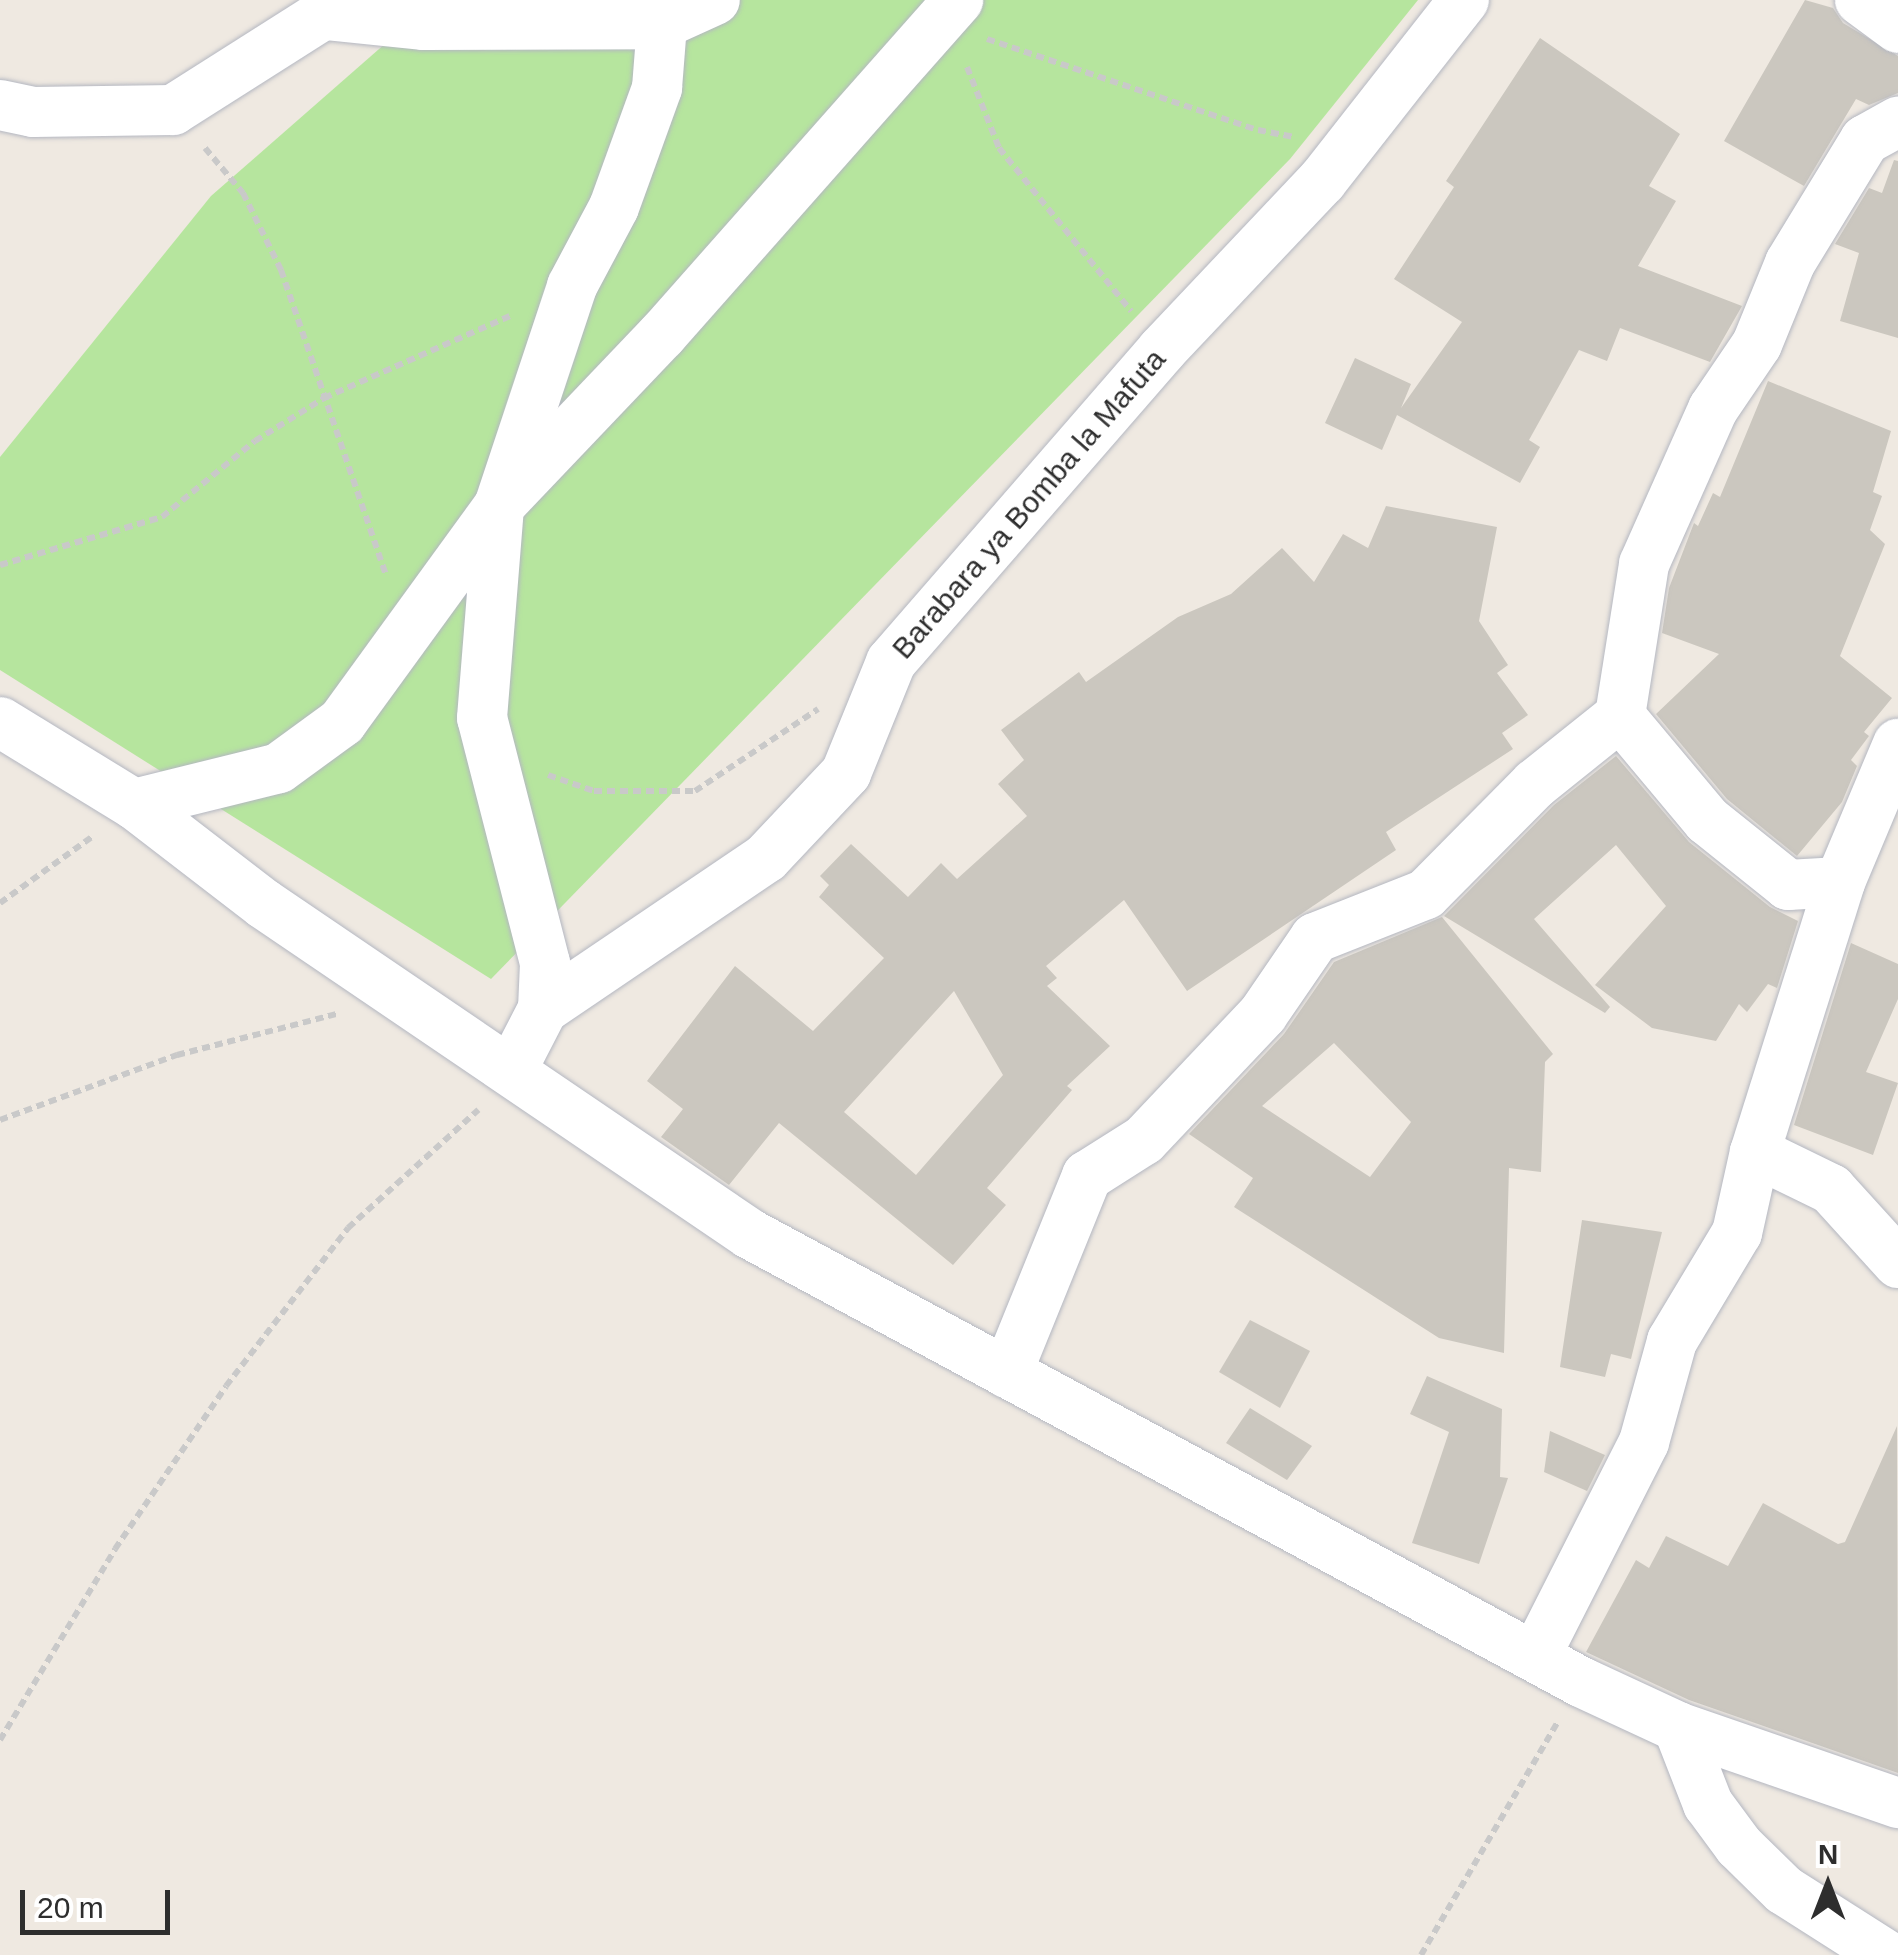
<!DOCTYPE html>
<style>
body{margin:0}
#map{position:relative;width:1898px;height:1955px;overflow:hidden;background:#efe9e1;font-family:Arial,sans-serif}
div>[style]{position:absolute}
.green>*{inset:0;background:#b6e59e}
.building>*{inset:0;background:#cbc7bf}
.path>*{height:6px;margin-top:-3px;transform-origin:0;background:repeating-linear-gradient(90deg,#c9c9c9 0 8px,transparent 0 13px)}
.roads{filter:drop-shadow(0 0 2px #b4b7c1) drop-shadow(0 0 2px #b4b7c1)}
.minor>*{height:50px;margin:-25px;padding:0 25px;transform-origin:25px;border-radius:25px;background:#fff}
span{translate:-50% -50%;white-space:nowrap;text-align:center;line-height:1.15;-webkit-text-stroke:8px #fff;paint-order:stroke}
.street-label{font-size:30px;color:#2e2e2e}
.north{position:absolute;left:1778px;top:1835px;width:100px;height:100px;-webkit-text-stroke:8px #fff;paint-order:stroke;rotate:0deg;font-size:28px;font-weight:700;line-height:40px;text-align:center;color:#2e2e2e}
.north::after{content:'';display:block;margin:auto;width:35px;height:45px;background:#2e2e2e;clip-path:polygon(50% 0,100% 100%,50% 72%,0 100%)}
.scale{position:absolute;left:20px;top:1890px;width:150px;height:45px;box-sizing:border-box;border:5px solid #2e2e2e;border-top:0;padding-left:12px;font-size:30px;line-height:35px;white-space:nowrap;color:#2e2e2e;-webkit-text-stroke:8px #fff;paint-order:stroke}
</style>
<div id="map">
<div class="green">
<div style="clip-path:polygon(435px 0,1418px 0,1290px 159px,491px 979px,0 670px,0 457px,211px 196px)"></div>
</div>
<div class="building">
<div style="clip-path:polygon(1805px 0,1833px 8px,1843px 23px,1898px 56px,1898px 93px,1869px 105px,1856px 99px,1804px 186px,1724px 141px)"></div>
<div style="clip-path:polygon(1540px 38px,1680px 134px,1649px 186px,1676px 201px,1638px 266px,1742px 306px,1710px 362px,1620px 328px,1607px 361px,1579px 350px,1529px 440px,1540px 447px,1520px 483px,1397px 415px,1382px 450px,1325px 423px,1355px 358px,1411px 384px,1401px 408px,1462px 322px,1394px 279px,1454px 187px,1446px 181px)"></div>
<div style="clip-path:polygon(1894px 160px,1898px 161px,1898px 338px,1840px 321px,1859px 253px,1835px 244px,1869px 188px,1882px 193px)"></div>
<div style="clip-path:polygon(1768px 381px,1891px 431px,1873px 492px,1882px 496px,1870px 530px,1885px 544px,1840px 656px,1892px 698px,1864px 732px,1869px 736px,1851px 760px,1857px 766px,1842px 802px,1797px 856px,1727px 799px,1656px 714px,1719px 654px,1662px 633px,1669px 588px,1694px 523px,1698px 526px,1713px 493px,1720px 497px)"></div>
<div style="clip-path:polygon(evenodd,1386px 506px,1497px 527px,1479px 621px,1508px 665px,1497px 673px,1528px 715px,1502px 733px,1513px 749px,1386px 832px,1396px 850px,1187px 991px,1124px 900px,1046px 966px,1057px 978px,1047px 986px,1110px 1046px,1067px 1086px,1072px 1090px,987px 1188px,1006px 1205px,953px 1265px,779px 1123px,729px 1185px,661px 1137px,683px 1109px,647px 1081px,735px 966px,813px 1031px,884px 958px,819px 897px,829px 885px,820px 876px,851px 844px,908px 897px,941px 863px,957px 879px,1027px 816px,998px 784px,1024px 760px,1001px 730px,1079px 672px,1086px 682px,1178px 617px,1231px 594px,1282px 548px,1314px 582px,1343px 534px,1368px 548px,1386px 506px,954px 991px,1003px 1075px,916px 1175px,844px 1112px,954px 991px)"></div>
<div style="clip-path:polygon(1616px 756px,1689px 842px,1770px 907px,1798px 921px,1777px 988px,1768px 984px,1747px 1012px,1739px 1004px,1716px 1041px,1652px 1028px,1595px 985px,1666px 906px,1616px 845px,1534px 919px,1610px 1007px,1605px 1013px,1444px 916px,1554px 805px)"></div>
<div style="clip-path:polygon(evenodd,1442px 917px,1553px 1054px,1545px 1062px,1541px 1172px,1509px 1168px,1504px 1353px,1439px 1338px,1234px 1207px,1253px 1178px,1189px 1134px,1284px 1034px,1334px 962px,1442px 917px,1334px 1043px,1411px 1122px,1370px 1177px,1262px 1106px,1334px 1043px)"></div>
<div style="clip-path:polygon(1851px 943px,1898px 964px,1898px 999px,1866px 1072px,1898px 1083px,1873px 1155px,1794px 1125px)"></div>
<div style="clip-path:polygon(1582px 1220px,1662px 1232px,1631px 1359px,1611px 1354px,1605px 1377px,1560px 1367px)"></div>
<div style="clip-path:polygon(1250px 1320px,1310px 1351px,1280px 1408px,1219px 1372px)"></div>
<div style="clip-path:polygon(1427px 1376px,1502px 1409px,1500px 1477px,1508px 1478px,1479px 1564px,1412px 1543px,1449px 1432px,1410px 1414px)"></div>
<div style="clip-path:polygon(1250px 1408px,1312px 1446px,1287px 1480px,1226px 1443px)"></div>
<div style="clip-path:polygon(1897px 1426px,1898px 1773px,1689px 1700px,1586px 1652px,1636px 1560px,1649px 1568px,1666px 1536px,1728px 1566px,1763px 1503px,1838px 1544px,1845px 1542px)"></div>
<div style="clip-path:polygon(1550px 1431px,1605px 1455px,1587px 1491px,1544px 1472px)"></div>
</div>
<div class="path">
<div style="left:987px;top:39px;width:286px;rotate:18.6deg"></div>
<div style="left:1258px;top:130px;width:37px;rotate:11deg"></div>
<div style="left:967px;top:67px;width:87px;rotate:68.4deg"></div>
<div style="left:999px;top:148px;width:210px;rotate:51deg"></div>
<div style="left:205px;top:148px;width:59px;rotate:49.8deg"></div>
<div style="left:243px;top:193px;width:86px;rotate:63.7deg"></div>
<div style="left:281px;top:270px;width:323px;rotate:71deg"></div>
<div style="left:0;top:565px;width:169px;rotate:-16.5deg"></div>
<div style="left:162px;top:517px;width:120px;rotate:-39.3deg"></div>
<div style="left:255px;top:441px;width:81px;rotate:-31.9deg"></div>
<div style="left:324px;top:398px;width:203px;rotate:-23.8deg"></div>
<div style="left:548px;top:775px;width:49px;rotate:19.2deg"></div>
<div style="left:594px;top:791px;width:101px"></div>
<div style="left:695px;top:791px;width:148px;rotate:-33.7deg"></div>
<div style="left:0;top:903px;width:113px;rotate:-35.7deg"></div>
<div style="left:0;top:1120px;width:189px;rotate:-20.2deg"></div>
<div style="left:177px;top:1055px;width:165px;rotate:-14.4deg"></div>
<div style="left:0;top:1740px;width:223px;rotate:-58.9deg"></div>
<div style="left:115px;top:1549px;width:197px;rotate:-55.7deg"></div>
<div style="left:226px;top:1386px;width:200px;rotate:-52.3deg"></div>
<div style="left:348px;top:1228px;width:176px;rotate:-42.2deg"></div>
<div style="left:1421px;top:1955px;width:269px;rotate:-59.6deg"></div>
</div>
<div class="roads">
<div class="minor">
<div style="left:1860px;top:0;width:47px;rotate:36.4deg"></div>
<div style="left:325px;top:15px;width:100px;rotate:5.8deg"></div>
<div style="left:424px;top:25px;width:238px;rotate:-0.2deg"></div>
<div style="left:662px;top:24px;width:58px;rotate:-24.4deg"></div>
<div style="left:0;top:105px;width:34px;rotate:12deg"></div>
<div style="left:33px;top:112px;width:140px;rotate:-0.8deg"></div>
<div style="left:173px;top:110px;width:205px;rotate:-32.4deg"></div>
<div style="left:1620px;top:716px;width:136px;rotate:50.1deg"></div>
<div style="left:1707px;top:820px;width:104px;rotate:38.7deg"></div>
<div style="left:1788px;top:885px;width:52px;rotate:-3.3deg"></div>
<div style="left:0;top:722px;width:157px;rotate:31.5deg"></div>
<div style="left:134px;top:804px;width:164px;rotate:37.6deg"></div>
<div style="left:264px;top:904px;width:587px;rotate:34.18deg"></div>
<div style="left:750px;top:1234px;width:944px;rotate:28.33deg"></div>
<div style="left:1581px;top:1682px;width:107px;rotate:24.9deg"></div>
<div style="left:1678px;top:1727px;width:233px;rotate:19.1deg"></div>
<div style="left:134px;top:804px;width:149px;rotate:-13.9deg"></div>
<div style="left:279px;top:768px;width:78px;rotate:-36.1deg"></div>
<div style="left:342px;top:722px;width:267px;rotate:-54deg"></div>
<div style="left:499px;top:506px;width:232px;rotate:-71.6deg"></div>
<div style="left:572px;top:286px;width:89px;rotate:-62deg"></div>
<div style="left:614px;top:207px;width:127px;rotate:-70.1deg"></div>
<div style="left:657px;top:88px;width:64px;rotate:-85.5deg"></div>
<div style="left:662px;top:24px;width:26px;rotate:-111deg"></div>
<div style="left:543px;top:1009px;width:46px;rotate:-87.5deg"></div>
<div style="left:545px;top:963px;width:253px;rotate:-104.4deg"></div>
<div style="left:482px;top:718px;width:213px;rotate:-85.4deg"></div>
<div style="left:499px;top:506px;width:236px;rotate:-46.4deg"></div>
<div style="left:662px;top:335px;width:447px;rotate:-48.5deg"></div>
<div style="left:511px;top:1071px;width:70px;rotate:-62.7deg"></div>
<div style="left:543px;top:1009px;width:269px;rotate:-34.1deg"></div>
<div style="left:766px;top:858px;width:117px;rotate:-46.7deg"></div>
<div style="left:846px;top:773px;width:120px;rotate:-67.9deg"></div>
<div style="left:891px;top:662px;width:413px;rotate:-49deg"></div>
<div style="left:1162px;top:350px;width:233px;rotate:-46.6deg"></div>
<div style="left:1322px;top:181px;width:230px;rotate:-51.9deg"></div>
<div style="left:1755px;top:1152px;width:85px;rotate:26deg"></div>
<div style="left:1831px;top:1189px;width:100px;rotate:47.8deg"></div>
<div style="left:1007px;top:1373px;width:213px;rotate:-67.9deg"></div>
<div style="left:1087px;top:1176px;width:67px;rotate:-32.3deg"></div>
<div style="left:1144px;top:1140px;width:173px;rotate:-46.6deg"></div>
<div style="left:1263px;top:1014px;width:92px;rotate:-55.6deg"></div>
<div style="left:1315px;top:938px;width:119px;rotate:-21.6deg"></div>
<div style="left:1426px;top:894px;width:155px;rotate:-45.3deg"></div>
<div style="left:1535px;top:784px;width:109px;rotate:-38.7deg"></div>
<div style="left:1620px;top:716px;width:154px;rotate:-81deg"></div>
<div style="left:1644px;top:564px;width:170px;rotate:-66deg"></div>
<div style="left:1713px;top:409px;width:78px;rotate:-55.9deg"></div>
<div style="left:1757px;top:344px;width:87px;rotate:-67.8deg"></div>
<div style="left:1790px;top:263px;width:144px;rotate:-58.6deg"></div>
<div style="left:1865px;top:140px;width:38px;rotate:-29deg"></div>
<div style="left:1536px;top:1655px;width:239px;rotate:-63.1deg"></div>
<div style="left:1644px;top:1442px;width:105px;rotate:-74.5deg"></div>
<div style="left:1672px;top:1341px;width:126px;rotate:-59deg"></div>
<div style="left:1737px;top:1233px;width:83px;rotate:-77.5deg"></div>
<div style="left:1755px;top:1152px;width:283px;rotate:-72.5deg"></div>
<div style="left:1840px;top:882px;width:150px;rotate:-67.2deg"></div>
<div style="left:1678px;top:1727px;width:83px;rotate:68.7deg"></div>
<div style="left:1708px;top:1804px;width:52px;rotate:53.6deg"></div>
<div style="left:1739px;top:1846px;width:63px;rotate:44.4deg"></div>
<div style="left:1784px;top:1890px;width:121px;rotate:32.5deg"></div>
</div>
</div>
<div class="street-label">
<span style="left:1029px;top:504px;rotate:-49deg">Barabara ya Bomba la Mafuta</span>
</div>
<div class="north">N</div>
<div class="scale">20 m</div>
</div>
